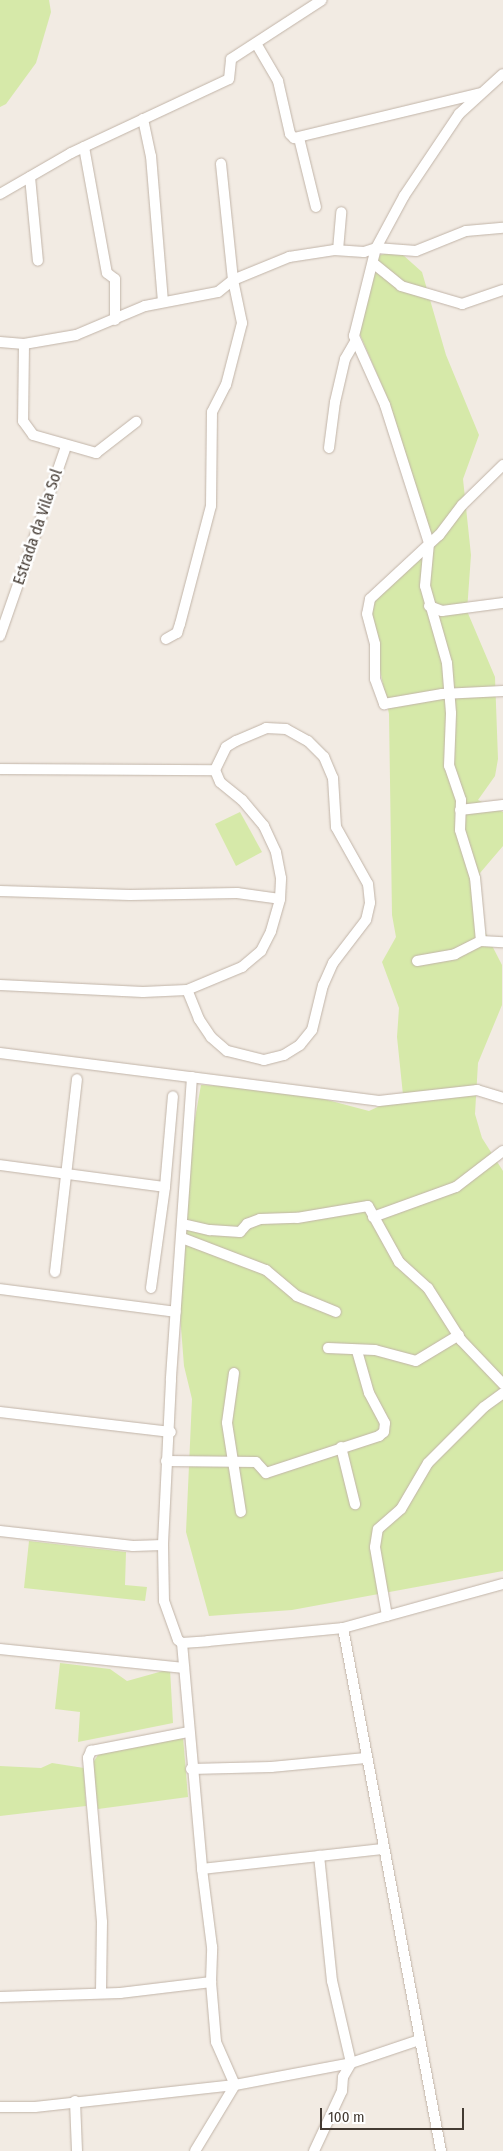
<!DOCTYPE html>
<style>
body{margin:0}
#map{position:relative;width:503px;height:2151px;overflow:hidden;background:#f2ebe3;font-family:"Fira Sans Condensed",sans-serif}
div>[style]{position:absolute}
.green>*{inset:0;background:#d6e9a9}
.roads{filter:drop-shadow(0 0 1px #c1b4a8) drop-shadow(0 0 1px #c1b4a8)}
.street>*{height:10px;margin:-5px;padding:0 5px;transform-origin:5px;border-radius:5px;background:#fff}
span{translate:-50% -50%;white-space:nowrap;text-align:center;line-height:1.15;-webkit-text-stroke:5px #fff;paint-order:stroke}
.street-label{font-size:16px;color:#443b33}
.scale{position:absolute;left:320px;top:2108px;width:144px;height:22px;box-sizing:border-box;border:2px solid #443b33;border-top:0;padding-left:6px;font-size:15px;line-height:18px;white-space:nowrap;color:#443b33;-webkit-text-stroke:4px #fff;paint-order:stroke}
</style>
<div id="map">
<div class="green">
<div style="clip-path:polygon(0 0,49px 0,51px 12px,36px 63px,6px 104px,0 107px)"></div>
<div style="clip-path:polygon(389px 253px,403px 255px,422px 272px,446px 355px,479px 435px,463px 479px,471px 555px,467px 611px,495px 677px,498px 759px,495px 776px,478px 800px,503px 812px,503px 846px,480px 873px,483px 928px,502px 965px,502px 1005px,478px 1063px,475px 1114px,482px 1138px,503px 1171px,503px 1571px,292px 1610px,209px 1616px,186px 1532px,192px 1399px,184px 1366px,180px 1315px,189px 1152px,201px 1085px,286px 1089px,369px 1111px,403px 1095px,397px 1037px,399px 1008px,382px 962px,396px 937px,392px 915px,389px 714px,369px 616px,371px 604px,422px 554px,434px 548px,390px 404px,358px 330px,374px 268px,380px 255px)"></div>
<div style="clip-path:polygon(240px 812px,262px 852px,236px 866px,215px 824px)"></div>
<div style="clip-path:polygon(29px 1541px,126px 1552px,125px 1585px,147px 1587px,145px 1601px,24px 1588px)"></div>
<div style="clip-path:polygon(60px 1663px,110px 1669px,127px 1681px,170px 1669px,173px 1723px,78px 1742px,80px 1712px,55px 1709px)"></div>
<div style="clip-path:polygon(183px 1737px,188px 1797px,98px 1809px,92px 1764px,98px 1755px,104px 1751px)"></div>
<div style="clip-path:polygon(52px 1763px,84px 1768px,86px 1806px,0 1816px,0 1766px,41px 1768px)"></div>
</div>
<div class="roads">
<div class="street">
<div style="left:257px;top:45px;width:42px;rotate:59.7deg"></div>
<div style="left:278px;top:81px;width:54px;rotate:77.2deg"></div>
<div style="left:290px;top:134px;width:6px;rotate:45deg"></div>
<div style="left:294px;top:138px;width:192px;rotate:-13.5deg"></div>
<div style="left:143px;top:119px;width:38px;rotate:78deg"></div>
<div style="left:151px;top:156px;width:145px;rotate:85.3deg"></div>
<div style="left:299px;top:138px;width:71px;rotate:76.2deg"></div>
<div style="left:84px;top:147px;width:128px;rotate:79.7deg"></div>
<div style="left:107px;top:273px;width:10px;rotate:37deg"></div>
<div style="left:115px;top:279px;width:41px;rotate:90deg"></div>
<div style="left:30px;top:177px;width:84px;rotate:84.6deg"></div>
<div style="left:0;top:194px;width:82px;rotate:-30deg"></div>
<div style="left:71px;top:153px;width:174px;rotate:-25.1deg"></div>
<div style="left:229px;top:79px;width:20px;rotate:-84deg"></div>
<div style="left:231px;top:59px;width:108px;rotate:-33deg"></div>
<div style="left:338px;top:250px;width:38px;rotate:-85deg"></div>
<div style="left:373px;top:263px;width:36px;rotate:39deg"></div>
<div style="left:401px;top:286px;width:64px;rotate:16.4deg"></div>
<div style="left:462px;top:304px;width:43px;rotate:-18.9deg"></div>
<div style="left:0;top:342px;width:24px;rotate:5deg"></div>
<div style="left:24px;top:344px;width:53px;rotate:-9.8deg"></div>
<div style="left:76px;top:335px;width:75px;rotate:-22.8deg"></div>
<div style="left:145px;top:306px;width:74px;rotate:-10.9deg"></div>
<div style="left:218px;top:292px;width:19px;rotate:-39deg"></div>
<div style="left:233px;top:280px;width:61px;rotate:-22.3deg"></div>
<div style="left:289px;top:257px;width:46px;rotate:-8.8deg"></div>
<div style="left:334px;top:250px;width:30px;rotate:4deg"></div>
<div style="left:364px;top:252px;width:13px;rotate:-18deg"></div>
<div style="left:376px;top:248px;width:40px;rotate:4.3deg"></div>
<div style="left:416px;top:251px;width:54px;rotate:-21.8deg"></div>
<div style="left:466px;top:231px;width:37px;rotate:-5deg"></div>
<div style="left:24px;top:344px;width:77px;rotate:90.7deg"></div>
<div style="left:23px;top:421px;width:17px;rotate:54deg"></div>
<div style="left:33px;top:435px;width:66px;rotate:15.9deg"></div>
<div style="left:96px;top:453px;width:51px;rotate:-37.8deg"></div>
<div style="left:329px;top:448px;width:46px;rotate:-82.6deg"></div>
<div style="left:335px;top:402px;width:44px;rotate:-76.9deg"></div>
<div style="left:345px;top:359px;width:20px;rotate:-60deg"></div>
<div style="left:503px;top:465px;width:57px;rotate:135.7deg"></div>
<div style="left:462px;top:505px;width:38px;rotate:127deg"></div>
<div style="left:439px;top:535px;width:94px;rotate:137.2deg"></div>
<div style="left:370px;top:599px;width:15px;rotate:101deg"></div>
<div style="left:367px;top:614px;width:31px;rotate:75deg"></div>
<div style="left:375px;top:644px;width:35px;rotate:90deg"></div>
<div style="left:375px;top:679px;width:27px;rotate:70deg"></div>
<div style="left:384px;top:704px;width:59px;rotate:-9.8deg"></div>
<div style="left:442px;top:694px;width:61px;rotate:-2.8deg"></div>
<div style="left:429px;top:606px;width:14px;rotate:21deg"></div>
<div style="left:442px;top:611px;width:62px;rotate:-7.5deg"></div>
<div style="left:0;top:636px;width:201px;rotate:-70.8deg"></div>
<div style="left:166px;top:639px;width:13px;rotate:-29deg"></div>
<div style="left:177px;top:633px;width:9px;rotate:-72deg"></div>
<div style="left:180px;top:624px;width:122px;rotate:-75.3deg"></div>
<div style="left:211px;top:506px;width:94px;rotate:-89.4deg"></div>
<div style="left:212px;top:412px;width:30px;rotate:-63deg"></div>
<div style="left:226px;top:385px;width:64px;rotate:-75.5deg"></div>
<div style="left:242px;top:323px;width:44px;rotate:-101.8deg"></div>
<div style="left:233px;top:280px;width:117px;rotate:-95.9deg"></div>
<div style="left:0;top:769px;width:215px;rotate:0.3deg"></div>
<div style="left:460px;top:810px;width:43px;rotate:-6.6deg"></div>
<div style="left:0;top:891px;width:130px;rotate:1.8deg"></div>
<div style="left:130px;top:895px;width:107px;rotate:-1.1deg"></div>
<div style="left:237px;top:893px;width:43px;rotate:7.9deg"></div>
<div style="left:481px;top:941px;width:63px;rotate:-95.4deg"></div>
<div style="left:475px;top:878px;width:50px;rotate:-107.4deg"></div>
<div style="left:460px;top:830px;width:30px;rotate:-88deg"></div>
<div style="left:461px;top:800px;width:36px;rotate:-109deg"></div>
<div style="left:449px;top:766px;width:53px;rotate:-87.8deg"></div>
<div style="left:451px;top:713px;width:50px;rotate:-94.6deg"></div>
<div style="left:447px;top:663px;width:80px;rotate:-105.9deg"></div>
<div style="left:425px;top:586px;width:43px;rotate:-84.7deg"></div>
<div style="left:429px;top:543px;width:145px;rotate:-107.7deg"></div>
<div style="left:385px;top:405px;width:76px;rotate:-114.2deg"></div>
<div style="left:354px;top:336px;width:91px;rotate:-76deg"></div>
<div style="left:376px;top:248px;width:59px;rotate:-61.7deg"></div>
<div style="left:404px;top:196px;width:99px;rotate:-56.1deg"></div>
<div style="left:459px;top:114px;width:59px;rotate:-42.3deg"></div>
<div style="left:417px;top:961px;width:39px;rotate:-10deg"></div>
<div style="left:455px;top:954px;width:29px;rotate:-27deg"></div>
<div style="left:481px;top:941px;width:22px;rotate:3deg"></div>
<div style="left:0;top:985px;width:143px;rotate:2.8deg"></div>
<div style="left:143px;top:992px;width:44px;rotate:-2.6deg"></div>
<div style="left:187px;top:990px;width:60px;rotate:-22.7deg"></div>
<div style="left:242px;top:967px;width:25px;rotate:-40deg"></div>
<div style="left:261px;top:951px;width:22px;rotate:-63deg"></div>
<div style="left:271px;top:931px;width:33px;rotate:-74deg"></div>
<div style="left:280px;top:899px;width:21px;rotate:-87deg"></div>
<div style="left:281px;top:878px;width:26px;rotate:-101deg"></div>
<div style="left:276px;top:852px;width:29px;rotate:-115deg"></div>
<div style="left:264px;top:826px;width:34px;rotate:-130deg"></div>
<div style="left:242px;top:800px;width:28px;rotate:-141deg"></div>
<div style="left:220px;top:782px;width:13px;rotate:-113deg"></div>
<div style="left:215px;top:770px;width:25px;rotate:-64deg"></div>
<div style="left:226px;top:747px;width:12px;rotate:-31deg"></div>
<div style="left:236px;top:741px;width:33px;rotate:-23deg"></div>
<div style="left:266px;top:728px;width:20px;rotate:3deg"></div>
<div style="left:286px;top:729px;width:25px;rotate:29deg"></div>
<div style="left:308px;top:741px;width:23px;rotate:45deg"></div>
<div style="left:324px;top:757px;width:23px;rotate:67deg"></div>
<div style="left:333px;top:778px;width:49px;rotate:86.5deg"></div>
<div style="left:336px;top:827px;width:65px;rotate:60.7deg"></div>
<div style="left:368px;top:884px;width:19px;rotate:84deg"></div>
<div style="left:370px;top:903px;width:17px;rotate:103deg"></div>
<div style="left:366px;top:920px;width:54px;rotate:127.5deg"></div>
<div style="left:333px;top:963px;width:24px;rotate:114deg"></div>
<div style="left:323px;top:985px;width:46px;rotate:103.7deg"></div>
<div style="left:312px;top:1030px;width:19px;rotate:129deg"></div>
<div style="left:300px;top:1045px;width:19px;rotate:148deg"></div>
<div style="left:284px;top:1055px;width:21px;rotate:166deg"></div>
<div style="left:264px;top:1060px;width:38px;rotate:-166deg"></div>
<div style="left:227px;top:1051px;width:21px;rotate:-139deg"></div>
<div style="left:211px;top:1037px;width:22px;rotate:-124deg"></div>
<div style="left:199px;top:1019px;width:31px;rotate:-112deg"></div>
<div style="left:0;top:1053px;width:382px;rotate:7.2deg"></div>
<div style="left:379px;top:1101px;width:99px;rotate:-6.4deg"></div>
<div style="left:477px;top:1090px;width:27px;rotate:17deg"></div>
<div style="left:192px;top:1077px;width:304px;rotate:94deg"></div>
<div style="left:171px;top:1380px;width:165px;rotate:92.8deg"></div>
<div style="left:163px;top:1545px;width:56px;rotate:89deg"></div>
<div style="left:164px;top:1601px;width:41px;rotate:70.3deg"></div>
<div style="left:178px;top:1640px;width:5px;rotate:37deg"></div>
<div style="left:182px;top:1643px;width:26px;rotate:-4deg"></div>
<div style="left:208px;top:1641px;width:136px;rotate:-5.5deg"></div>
<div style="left:343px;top:1628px;width:166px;rotate:-15.4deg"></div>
<div style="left:0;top:1165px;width:166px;rotate:7.6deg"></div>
<div style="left:373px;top:1217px;width:88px;rotate:-19.9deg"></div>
<div style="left:456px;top:1187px;width:59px;rotate:-37.5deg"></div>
<div style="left:183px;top:1224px;width:28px;rotate:13deg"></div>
<div style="left:210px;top:1230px;width:30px;rotate:4deg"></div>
<div style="left:240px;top:1232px;width:11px;rotate:-49deg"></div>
<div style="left:247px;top:1224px;width:14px;rotate:-21deg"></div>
<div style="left:260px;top:1219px;width:37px;rotate:-2deg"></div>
<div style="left:297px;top:1218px;width:72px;rotate:-9.6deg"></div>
<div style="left:368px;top:1206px;width:64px;rotate:61deg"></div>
<div style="left:399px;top:1262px;width:39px;rotate:42deg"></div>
<div style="left:428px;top:1288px;width:62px;rotate:57.6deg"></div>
<div style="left:461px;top:1340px;width:61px;rotate:46.3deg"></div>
<div style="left:182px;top:1238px;width:90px;rotate:20.9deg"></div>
<div style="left:266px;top:1270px;width:40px;rotate:40deg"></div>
<div style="left:297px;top:1296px;width:42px;rotate:22.3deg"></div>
<div style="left:55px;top:1272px;width:194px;rotate:-83.5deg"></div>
<div style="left:151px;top:1288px;width:102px;rotate:-82.1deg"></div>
<div style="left:165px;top:1187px;width:91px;rotate:-85deg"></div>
<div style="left:0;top:1289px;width:177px;rotate:7.4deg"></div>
<div style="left:328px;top:1348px;width:47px;rotate:2.4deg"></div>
<div style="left:375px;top:1350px;width:42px;rotate:15deg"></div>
<div style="left:416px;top:1361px;width:50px;rotate:-31.2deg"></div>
<div style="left:234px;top:1373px;width:50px;rotate:98deg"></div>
<div style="left:227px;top:1423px;width:90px;rotate:81.1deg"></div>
<div style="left:0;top:1412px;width:172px;rotate:6.7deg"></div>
<div style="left:341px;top:1447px;width:59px;rotate:76.2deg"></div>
<div style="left:166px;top:1461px;width:90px;rotate:0.6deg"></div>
<div style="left:256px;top:1462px;width:15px;rotate:48deg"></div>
<div style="left:266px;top:1473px;width:119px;rotate:-18.1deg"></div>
<div style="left:379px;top:1436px;width:6px;rotate:-39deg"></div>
<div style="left:384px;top:1432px;width:9px;rotate:-84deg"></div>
<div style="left:385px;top:1423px;width:34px;rotate:-118deg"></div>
<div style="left:369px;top:1393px;width:44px;rotate:-105.9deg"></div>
<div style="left:0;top:1531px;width:134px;rotate:6.4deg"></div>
<div style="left:133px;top:1546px;width:30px;rotate:-2deg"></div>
<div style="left:387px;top:1616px;width:70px;rotate:-99.9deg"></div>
<div style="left:375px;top:1547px;width:18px;rotate:-81deg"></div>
<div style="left:378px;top:1529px;width:30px;rotate:-41deg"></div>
<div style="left:401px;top:1509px;width:53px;rotate:-59.6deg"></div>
<div style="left:428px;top:1463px;width:79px;rotate:-45deg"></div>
<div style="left:484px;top:1407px;width:24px;rotate:-36deg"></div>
<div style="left:343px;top:1628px;width:532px;rotate:79.39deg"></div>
<div style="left:182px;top:1643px;width:227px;rotate:84.9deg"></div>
<div style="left:0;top:1649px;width:185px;rotate:5.9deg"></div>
<div style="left:191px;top:1769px;width:80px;rotate:-1.4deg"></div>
<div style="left:271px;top:1767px;width:95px;rotate:-5.4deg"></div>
<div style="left:211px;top:1982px;width:35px;rotate:-88deg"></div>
<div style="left:212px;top:1947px;width:79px;rotate:-97.3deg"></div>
<div style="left:202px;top:1869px;width:181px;rotate:-6.3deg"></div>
<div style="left:101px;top:1992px;width:70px;rotate:-89.2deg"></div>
<div style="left:102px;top:1922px;width:165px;rotate:-94.9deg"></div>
<div style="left:88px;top:1758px;width:8px;rotate:-67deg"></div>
<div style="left:91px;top:1751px;width:100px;rotate:-11deg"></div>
<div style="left:0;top:1997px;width:120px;rotate:-1.9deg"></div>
<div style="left:120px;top:1993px;width:92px;rotate:-6.9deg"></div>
<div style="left:211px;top:1982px;width:60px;rotate:85.2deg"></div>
<div style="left:216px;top:2042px;width:47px;rotate:66.2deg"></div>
<div style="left:235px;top:2085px;width:77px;rotate:121.2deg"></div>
<div style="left:75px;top:2101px;width:50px;rotate:87.7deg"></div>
<div style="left:0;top:2107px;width:35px"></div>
<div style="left:35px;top:2107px;width:201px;rotate:-6.3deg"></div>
<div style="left:235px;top:2085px;width:118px;rotate:-10.7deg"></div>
<div style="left:351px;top:2063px;width:72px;rotate:-18.7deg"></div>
<div style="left:314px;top:2151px;width:66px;rotate:-65deg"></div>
<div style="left:342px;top:2091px;width:14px;rotate:-86deg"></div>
<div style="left:343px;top:2077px;width:16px;rotate:-60deg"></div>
<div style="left:351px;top:2063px;width:84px;rotate:-103deg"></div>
<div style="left:332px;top:1981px;width:126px;rotate:-95.9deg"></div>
</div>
</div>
<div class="street-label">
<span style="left:38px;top:527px;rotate:-71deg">Estrada da Vila Sol</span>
</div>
<div class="scale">100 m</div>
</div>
